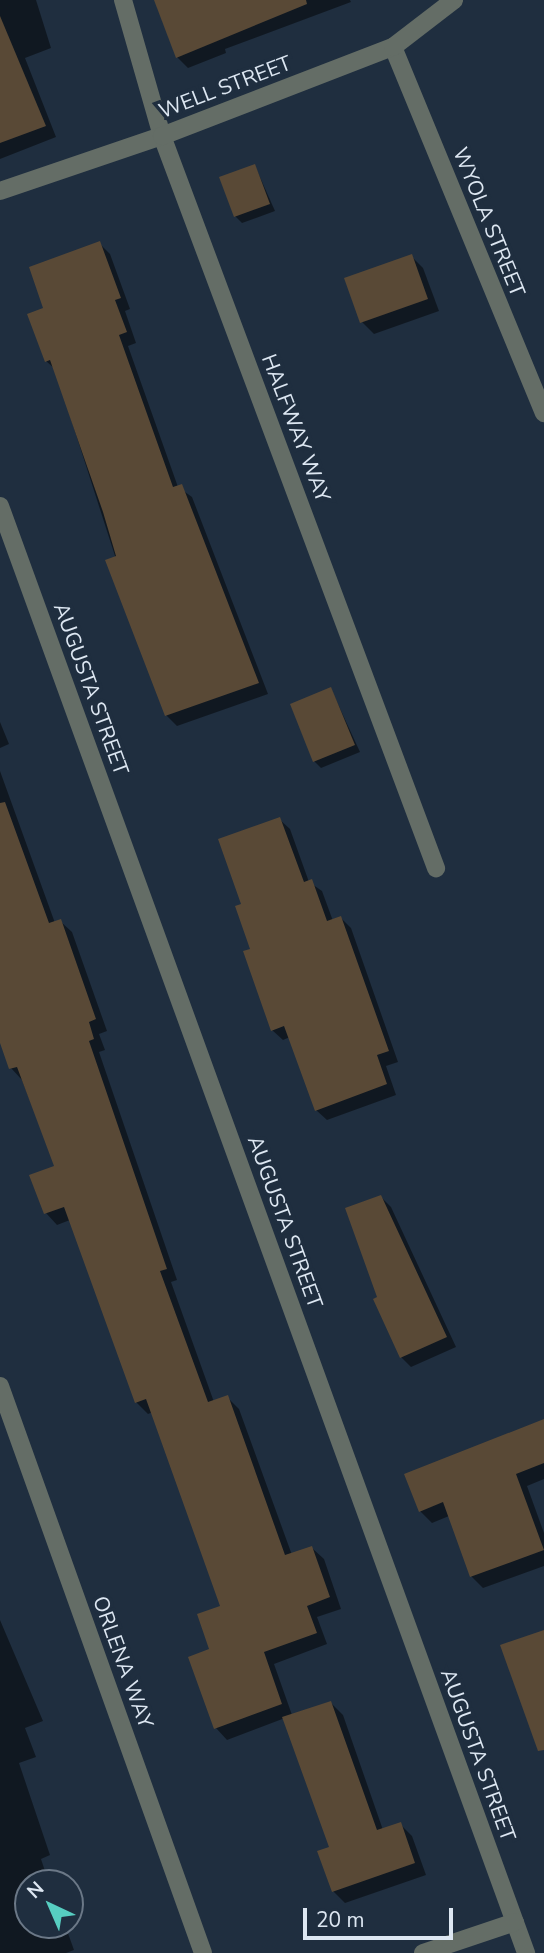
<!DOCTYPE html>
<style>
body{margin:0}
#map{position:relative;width:544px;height:1953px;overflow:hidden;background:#1f2e3f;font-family:"Nunito Sans",sans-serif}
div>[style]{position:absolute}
.shadow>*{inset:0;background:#0007}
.building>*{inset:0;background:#594936}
.minor>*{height:18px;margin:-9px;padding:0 9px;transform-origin:9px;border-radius:9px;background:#646d66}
span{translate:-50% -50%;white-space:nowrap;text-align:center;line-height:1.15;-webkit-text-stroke:7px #1f2e3f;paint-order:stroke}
.street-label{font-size:21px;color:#dde7f2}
.north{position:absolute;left:14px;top:1869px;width:70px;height:70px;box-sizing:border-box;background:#1f2e3f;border:2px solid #6b7887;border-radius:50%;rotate:316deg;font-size:19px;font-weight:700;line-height:28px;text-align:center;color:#dde7f2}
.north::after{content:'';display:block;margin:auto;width:24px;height:32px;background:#57cec1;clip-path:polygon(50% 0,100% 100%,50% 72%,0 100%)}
.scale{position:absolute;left:303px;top:1908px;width:150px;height:32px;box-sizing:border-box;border:4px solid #dde7f2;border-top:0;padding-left:9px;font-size:21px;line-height:24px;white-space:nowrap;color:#dde7f2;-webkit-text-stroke:5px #1f2e3f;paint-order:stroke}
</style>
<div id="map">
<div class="shadow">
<div style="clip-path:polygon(0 0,36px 0,51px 48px,25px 58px,56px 137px,0 159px)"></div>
<div style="clip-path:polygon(156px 0,350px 0,351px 2px,225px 49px,226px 53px,188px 68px,177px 57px)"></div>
<div style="clip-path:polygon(255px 166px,275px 211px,242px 223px,235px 216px)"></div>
<div style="clip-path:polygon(99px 243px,110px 254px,130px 309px,125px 311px,136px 343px,128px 346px,178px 487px,192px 497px,268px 694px,177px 726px,166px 715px,55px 369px,46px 361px,45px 309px)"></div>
<div style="clip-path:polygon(411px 256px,423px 268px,439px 311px,374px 334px,362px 322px,347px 279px)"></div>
<div style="clip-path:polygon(331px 689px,360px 752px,321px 768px,314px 761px)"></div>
<div style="clip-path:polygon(0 722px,9px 744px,0 748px)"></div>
<div style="clip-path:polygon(0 771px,55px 923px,60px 921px,72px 932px,107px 1031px,99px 1034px,105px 1050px,99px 1052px,177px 1280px,171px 1282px,214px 1402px,227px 1397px,239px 1409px,292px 1555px,312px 1548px,324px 1559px,341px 1609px,317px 1617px,327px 1644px,274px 1664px,292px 1715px,331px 1703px,343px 1715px,383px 1830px,400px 1824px,412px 1836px,426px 1875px,345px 1903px,333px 1891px,332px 1848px,285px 1718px,227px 1740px,216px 1728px,211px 1650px,222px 1607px,153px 1412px,148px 1414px,136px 1402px,70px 1220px,57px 1225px,46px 1213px,32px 1176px,56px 1167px,22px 1080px,11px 1068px,0 1038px)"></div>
<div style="clip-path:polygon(279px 819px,290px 829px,309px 882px,322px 891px,333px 921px,341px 918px,351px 928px,398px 1062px,386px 1066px,396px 1095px,327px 1120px,316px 1110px,290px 1037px,283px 1040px,272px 1030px,243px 905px)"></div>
<div style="clip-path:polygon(381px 1197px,391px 1207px,456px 1347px,411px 1367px,401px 1357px,375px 1299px,379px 1297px)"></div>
<div style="clip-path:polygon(544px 1431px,544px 1479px,527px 1486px,544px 1533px,544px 1566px,483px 1588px,471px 1576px,449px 1516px,432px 1523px,420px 1511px)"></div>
<div style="clip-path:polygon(0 1620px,43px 1721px,25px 1728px,36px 1757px,19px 1763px,50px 1855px,41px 1859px,49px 1883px,28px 1883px,28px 1925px,65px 1925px,74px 1950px,66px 1953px,0 1953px)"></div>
</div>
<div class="building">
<div style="clip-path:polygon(154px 0,306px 0,307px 4px,176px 58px)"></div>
<div style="clip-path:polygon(0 16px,46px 126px,0 143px)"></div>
<div style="clip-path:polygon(255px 164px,270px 204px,234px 217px,219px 177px)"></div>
<div style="clip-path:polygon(100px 241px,121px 298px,115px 300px,127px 332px,119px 335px,173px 487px,182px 484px,259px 683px,165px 716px,105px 560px,116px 556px,103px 512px,50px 360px,45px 362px,27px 314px,43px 308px,29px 267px)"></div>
<div style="clip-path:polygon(412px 254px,428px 299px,360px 323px,344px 278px)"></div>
<div style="clip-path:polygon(331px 687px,355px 745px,313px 762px,290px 704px)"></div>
<div style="clip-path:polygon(5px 802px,49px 923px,61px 919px,96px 1019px,89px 1022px,94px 1039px,89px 1041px,167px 1269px,160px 1271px,208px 1402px,228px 1395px,285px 1555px,312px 1546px,330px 1597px,307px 1606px,317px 1633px,264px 1652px,282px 1704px,214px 1729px,188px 1657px,209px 1649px,197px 1614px,220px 1606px,146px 1399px,135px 1403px,64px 1207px,44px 1214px,29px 1175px,54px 1166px,17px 1067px,9px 1069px,0 1043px,0 803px)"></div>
<div style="clip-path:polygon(280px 817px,304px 882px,312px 879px,327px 921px,341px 916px,389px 1051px,377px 1055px,387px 1084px,315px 1111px,284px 1026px,271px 1031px,243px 951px,250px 949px,235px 906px,241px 904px,218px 839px)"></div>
<div style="clip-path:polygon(381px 1195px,447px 1337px,400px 1358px,373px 1299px,377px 1297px,345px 1208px)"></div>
<div style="clip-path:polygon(544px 1419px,544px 1463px,516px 1474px,544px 1550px,470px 1577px,443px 1502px,419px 1512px,404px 1474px)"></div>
<div style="clip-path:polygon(544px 1630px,544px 1750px,538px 1751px,500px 1645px)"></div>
<div style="clip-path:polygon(331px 1701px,377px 1830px,401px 1822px,415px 1863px,332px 1892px,317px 1851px,329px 1847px,282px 1717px)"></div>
</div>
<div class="minor">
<div style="left:123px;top:0;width:141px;rotate:74deg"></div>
<div style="left:162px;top:136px;width:782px;rotate:69.48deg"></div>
<div style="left:393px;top:47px;width:396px;rotate:67.6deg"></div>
<div style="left:0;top:191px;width:171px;rotate:-18.8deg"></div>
<div style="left:162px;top:136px;width:248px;rotate:-21.1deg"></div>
<div style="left:393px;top:47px;width:77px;rotate:-37.6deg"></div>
<div style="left:0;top:506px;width:1540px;rotate:70.02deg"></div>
<div style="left:0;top:1386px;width:602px;rotate:70.3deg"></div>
<div style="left:423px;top:1953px;width:97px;rotate:-18.6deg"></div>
</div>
<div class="street-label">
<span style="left:225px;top:87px;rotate:-21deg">WELL STREET</span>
<span style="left:489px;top:222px;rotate:68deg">WYOLA STREET</span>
<span style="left:296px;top:428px;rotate:69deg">HALFWAY WAY</span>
<span style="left:91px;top:689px;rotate:70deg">AUGUSTA STREET</span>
<span style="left:285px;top:1222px;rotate:70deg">AUGUSTA STREET</span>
<span style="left:123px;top:1662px;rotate:70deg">ORLENA WAY</span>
<span style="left:478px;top:1755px;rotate:70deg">AUGUSTA STREET</span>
</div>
<div class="north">N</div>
<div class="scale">20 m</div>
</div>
